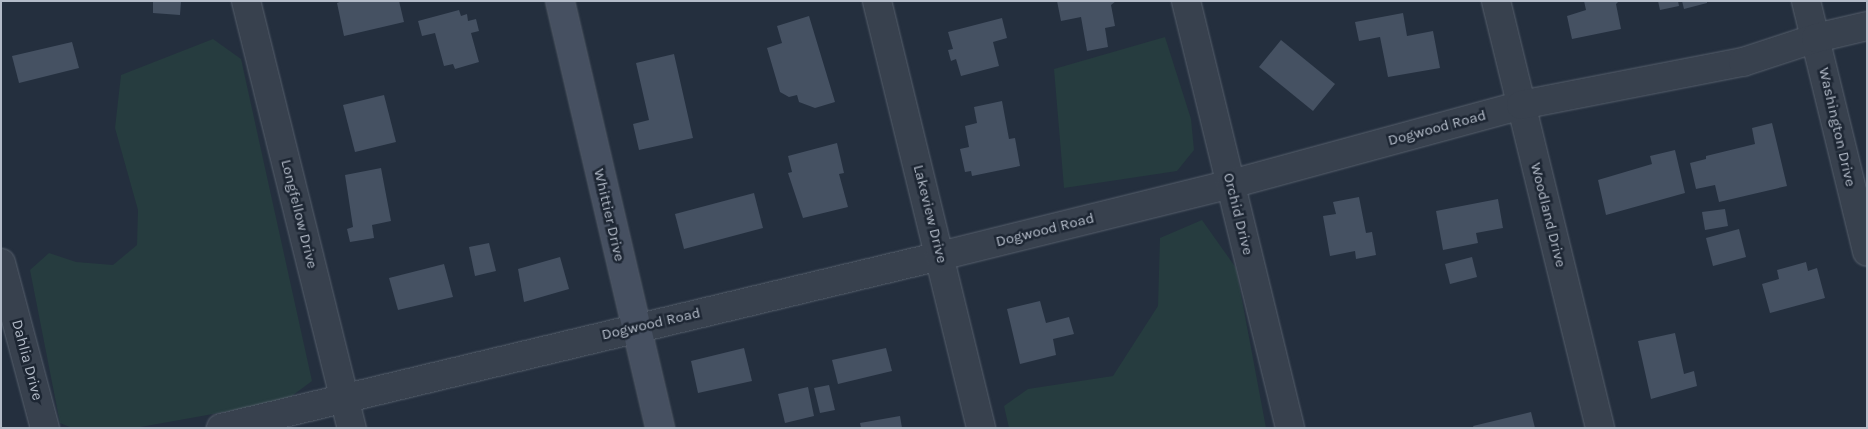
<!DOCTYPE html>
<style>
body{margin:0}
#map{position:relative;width:1868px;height:429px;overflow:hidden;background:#242f3e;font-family:Karla,sans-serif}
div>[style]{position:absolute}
.green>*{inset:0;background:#263c3f}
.building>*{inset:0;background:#455162}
.roads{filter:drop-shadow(0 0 1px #565f6c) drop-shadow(0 0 1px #565f6c)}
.street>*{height:28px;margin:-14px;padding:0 14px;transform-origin:14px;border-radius:14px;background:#38414e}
.secondary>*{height:28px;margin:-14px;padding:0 14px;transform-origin:14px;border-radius:14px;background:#465061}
span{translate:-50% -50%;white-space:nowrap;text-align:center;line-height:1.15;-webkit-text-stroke:5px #1d2633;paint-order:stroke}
.street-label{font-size:15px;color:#b4bcc9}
.frame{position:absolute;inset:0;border:2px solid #b4bcc9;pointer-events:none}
</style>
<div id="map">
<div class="green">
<div style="clip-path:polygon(1165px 37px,1191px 119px,1194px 150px,1177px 171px,1064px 188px,1054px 69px)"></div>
<div style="clip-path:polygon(213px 39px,241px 59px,312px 381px,285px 401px,135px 428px,72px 428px,60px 423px,30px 270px,49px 253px,76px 262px,113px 265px,137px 245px,138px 210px,115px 128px,121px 75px)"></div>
<div style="clip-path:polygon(1202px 220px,1236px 268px,1266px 428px,1009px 428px,1004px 406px,1028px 389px,1113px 376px,1158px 306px,1160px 238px)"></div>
</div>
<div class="building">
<div style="clip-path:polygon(153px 1px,181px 1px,180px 15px,153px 13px)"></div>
<div style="clip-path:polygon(342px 1px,399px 1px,404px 22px,344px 36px,337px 3px)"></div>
<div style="clip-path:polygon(1057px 1px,1116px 1px,1111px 5px,1115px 26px,1105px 28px,1108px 47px,1087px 51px,1081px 17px,1061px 21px)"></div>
<div style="clip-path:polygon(1584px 1px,1619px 1px,1616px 4px,1621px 29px,1572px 39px,1567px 16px,1586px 10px)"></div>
<div style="clip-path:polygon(1658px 1px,1678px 1px,1679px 6px,1660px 10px)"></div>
<div style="clip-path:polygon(1682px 1px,1707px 1px,1707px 3px,1684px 9px)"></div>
<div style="clip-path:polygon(459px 10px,461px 16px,467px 14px,468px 21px,476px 19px,479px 31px,471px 33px,479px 62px,455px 69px,453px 64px,444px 66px,435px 33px,422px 36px,418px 21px)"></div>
<div style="clip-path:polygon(1403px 13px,1407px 36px,1433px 31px,1440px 68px,1388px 77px,1380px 37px,1359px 41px,1355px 22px)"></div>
<div style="clip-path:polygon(809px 16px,835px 102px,815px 108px,799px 102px,797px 95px,789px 97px,780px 92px,767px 48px,782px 43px,777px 26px)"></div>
<div style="clip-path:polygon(1002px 18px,1007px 38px,993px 42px,999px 66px,961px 76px,956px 59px,951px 61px,948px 50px,953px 49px,948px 32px)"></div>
<div style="clip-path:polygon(1281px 40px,1335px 84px,1313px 111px,1259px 67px)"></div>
<div style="clip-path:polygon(72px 42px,79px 68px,19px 83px,12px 56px)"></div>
<div style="clip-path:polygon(674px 54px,693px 138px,639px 150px,633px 124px,649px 120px,636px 63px)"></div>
<div style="clip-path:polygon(384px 95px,396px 142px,355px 152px,343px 105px)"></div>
<div style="clip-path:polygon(1002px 101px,1009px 139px,1015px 138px,1020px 166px,972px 176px,971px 171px,965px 172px,960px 149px,969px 147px,965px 126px,977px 123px,974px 107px)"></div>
<div style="clip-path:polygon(1772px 123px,1787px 186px,1719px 202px,1715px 185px,1696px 189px,1690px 163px,1706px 159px,1706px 156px,1755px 144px,1752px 128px)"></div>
<div style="clip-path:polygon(837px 143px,844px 173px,839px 174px,848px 207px,803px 218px,788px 173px,792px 172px,788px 156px)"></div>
<div style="clip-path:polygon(1675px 150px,1685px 193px,1606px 215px,1598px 180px,1652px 164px,1650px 156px)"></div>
<div style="clip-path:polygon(381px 168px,391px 221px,372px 225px,374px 238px,350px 242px,347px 229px,353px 227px,345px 175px)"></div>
<div style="clip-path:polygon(754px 193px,763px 228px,684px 249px,675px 214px)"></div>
<div style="clip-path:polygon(1359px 197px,1366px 233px,1372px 232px,1376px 255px,1356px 259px,1355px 251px,1330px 256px,1323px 216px,1336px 214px,1333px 202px)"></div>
<div style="clip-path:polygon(1498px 199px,1503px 228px,1476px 233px,1478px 243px,1443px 250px,1436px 211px)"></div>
<div style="clip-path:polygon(1725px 209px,1728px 226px,1705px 230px,1702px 212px)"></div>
<div style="clip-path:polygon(1739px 229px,1746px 257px,1713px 266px,1706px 238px)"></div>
<div style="clip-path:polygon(489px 243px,496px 271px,475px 276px,469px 247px)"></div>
<div style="clip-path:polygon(560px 257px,569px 289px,524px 302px,518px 269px)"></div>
<div style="clip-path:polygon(1472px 257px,1477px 277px,1450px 284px,1445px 264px)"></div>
<div style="clip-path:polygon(1806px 262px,1808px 271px,1817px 268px,1825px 298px,1770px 313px,1762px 284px,1779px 279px,1777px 270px)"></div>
<div style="clip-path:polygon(444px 264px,453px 297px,398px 310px,389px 278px)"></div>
<div style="clip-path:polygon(1040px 301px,1046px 323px,1069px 317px,1074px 334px,1053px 339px,1056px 355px,1020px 364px,1007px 309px)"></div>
<div style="clip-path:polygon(1675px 333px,1684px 374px,1694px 371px,1697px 386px,1651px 399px,1638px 341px)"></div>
<div style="clip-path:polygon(744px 348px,752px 381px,698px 393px,691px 361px)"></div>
<div style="clip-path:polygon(886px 348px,892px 371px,838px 384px,832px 360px)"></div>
<div style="clip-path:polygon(829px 385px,835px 410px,820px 413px,814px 388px)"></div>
<div style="clip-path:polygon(808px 387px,814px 416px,785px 423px,778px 394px)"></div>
<div style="clip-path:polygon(1531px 412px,1535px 428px,1474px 428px,1473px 426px)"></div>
<div style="clip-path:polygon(900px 416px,902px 428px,861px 428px,860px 423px)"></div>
</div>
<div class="roads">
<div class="street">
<div style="left:246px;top:1px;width:440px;rotate:76.1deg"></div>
<div style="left:877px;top:1px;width:439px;rotate:76.3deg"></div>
<div style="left:1186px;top:1px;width:439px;rotate:76.3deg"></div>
<div style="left:1496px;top:1px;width:439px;rotate:76.3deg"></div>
<div style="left:1806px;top:1px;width:258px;rotate:76.3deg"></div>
<div style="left:1px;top:263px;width:171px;rotate:75.1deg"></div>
<div style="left:221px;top:428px;width:739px;rotate:-13.45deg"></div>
<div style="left:940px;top:256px;width:300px;rotate:-13.9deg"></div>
<div style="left:1231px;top:184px;width:301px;rotate:-15.2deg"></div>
<div style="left:1521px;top:105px;width:226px;rotate:-11deg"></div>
<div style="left:1743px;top:62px;width:77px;rotate:-18.2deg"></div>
<div style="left:1816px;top:38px;width:52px;rotate:-13.2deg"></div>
</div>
<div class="secondary">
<div style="left:560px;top:1px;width:439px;rotate:76.8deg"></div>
</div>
</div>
<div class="street-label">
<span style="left:1837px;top:127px;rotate:77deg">Washington Drive</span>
<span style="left:1437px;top:128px;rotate:-15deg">Dogwood Road</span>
<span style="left:299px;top:214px;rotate:76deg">Longfellow Drive</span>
<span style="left:930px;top:214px;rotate:76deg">Lakeview Drive</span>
<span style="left:1238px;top:214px;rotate:76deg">Orchid Drive</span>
<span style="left:609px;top:215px;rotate:77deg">Whittier Drive</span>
<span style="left:1548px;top:215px;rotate:76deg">Woodland Drive</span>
<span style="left:1045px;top:230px;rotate:-14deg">Dogwood Road</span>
<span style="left:651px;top:324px;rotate:-13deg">Dogwood Road</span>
<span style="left:27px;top:360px;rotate:75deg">Dahlia Drive</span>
</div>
<div class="frame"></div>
</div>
